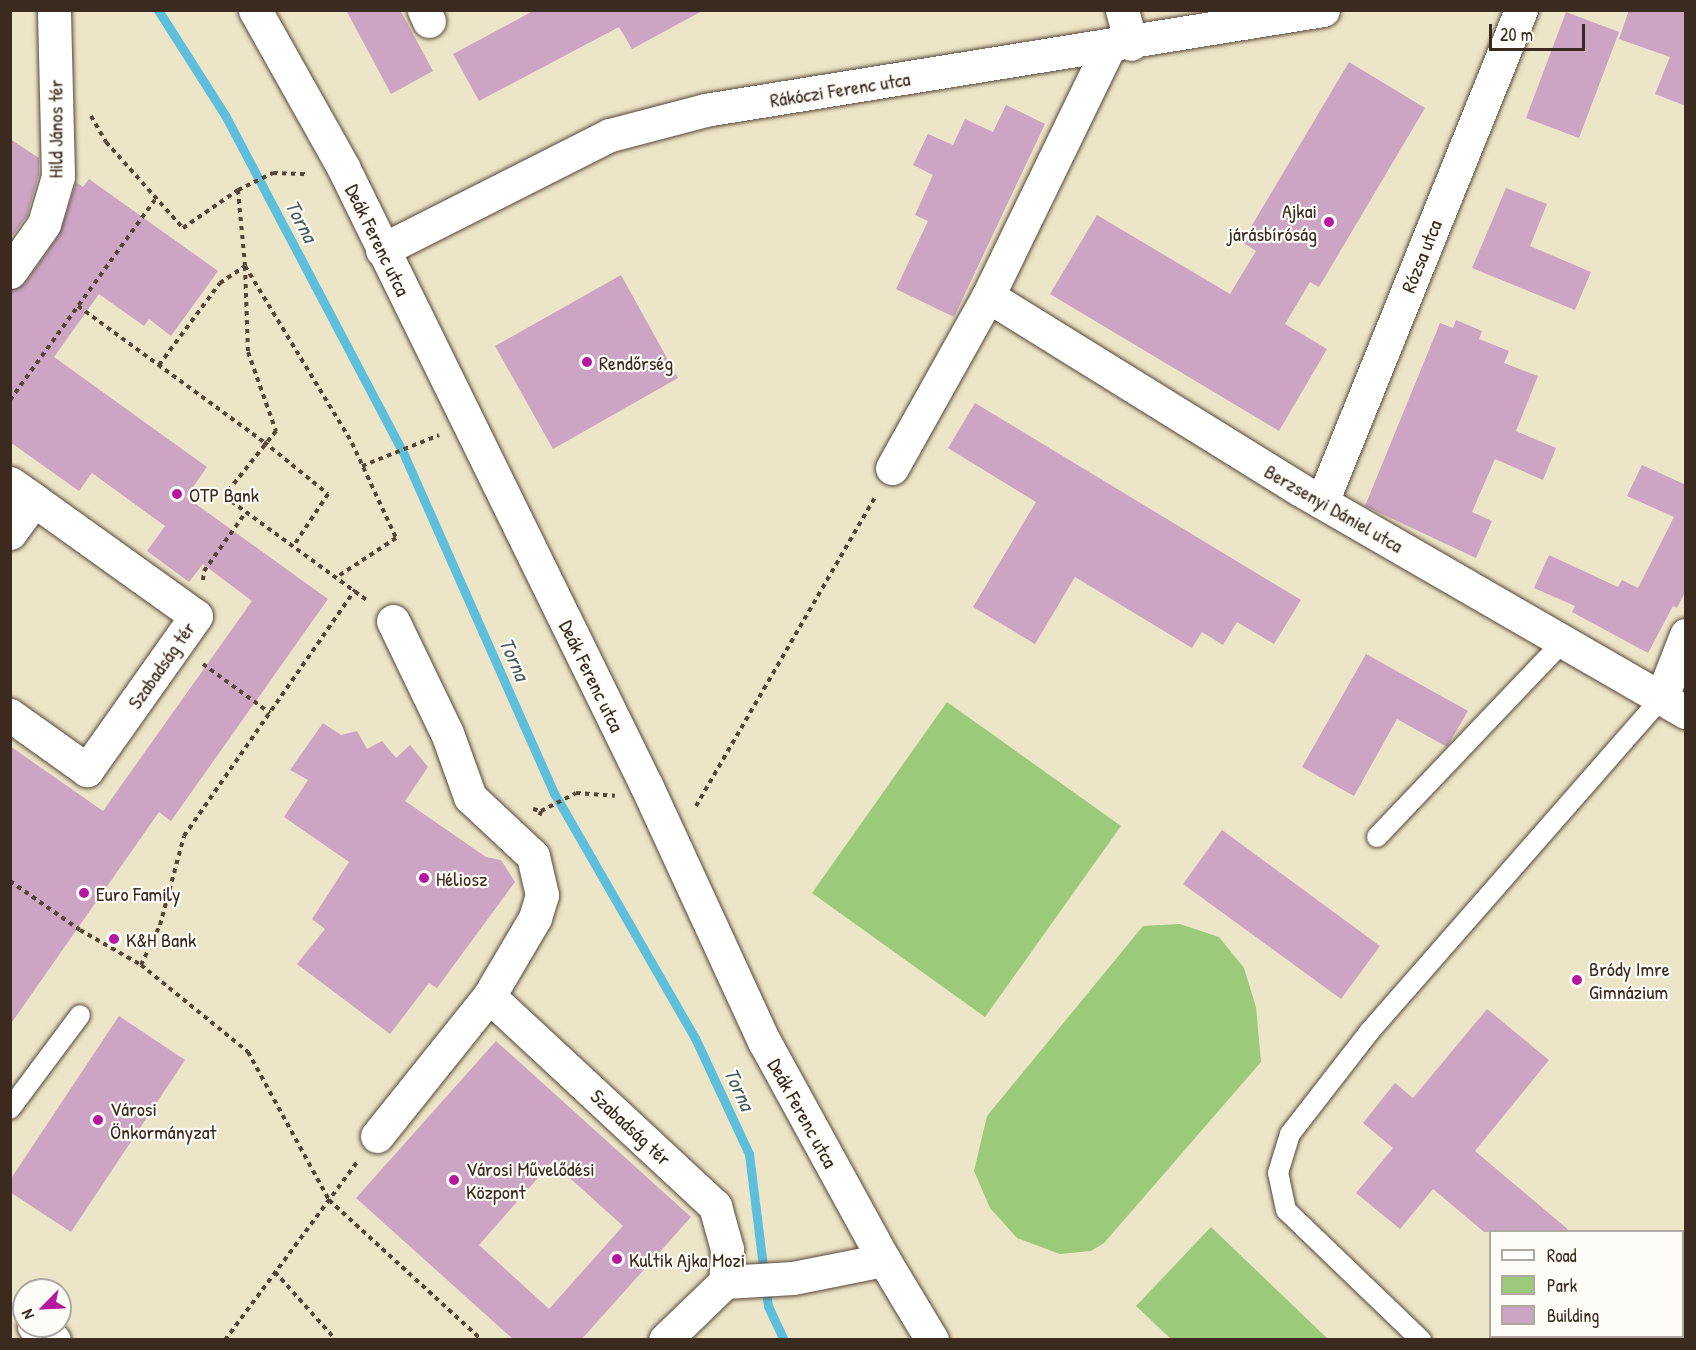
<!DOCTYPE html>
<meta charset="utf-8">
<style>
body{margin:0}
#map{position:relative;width:1696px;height:1350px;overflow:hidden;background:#ede5c7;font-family:"Patrick Hand",sans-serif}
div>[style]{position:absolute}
.green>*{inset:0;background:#9bcb7a}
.stream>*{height:9px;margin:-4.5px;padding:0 4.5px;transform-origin:4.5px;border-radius:4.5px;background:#5dbfdb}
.building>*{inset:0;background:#cda5c4}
.path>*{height:4px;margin-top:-2px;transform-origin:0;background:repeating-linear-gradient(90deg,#564637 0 4.5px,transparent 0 9px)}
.roads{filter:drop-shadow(0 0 2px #564637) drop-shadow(0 0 2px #564637)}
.lane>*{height:20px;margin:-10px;padding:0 10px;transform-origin:10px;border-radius:10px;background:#fff}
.street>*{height:33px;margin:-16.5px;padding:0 16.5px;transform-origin:16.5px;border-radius:16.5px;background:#fff}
.secondary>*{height:33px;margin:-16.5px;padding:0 16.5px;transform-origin:16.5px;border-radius:16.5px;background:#fff}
.dots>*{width:16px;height:16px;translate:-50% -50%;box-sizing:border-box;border:3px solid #fdfcf7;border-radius:50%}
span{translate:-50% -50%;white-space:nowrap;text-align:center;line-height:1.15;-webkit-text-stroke:4.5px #fdfcf7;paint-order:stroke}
.street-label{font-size:20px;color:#3b2a1e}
.poi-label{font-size:20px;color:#3b2a1e}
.right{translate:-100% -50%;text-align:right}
.left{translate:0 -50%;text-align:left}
.water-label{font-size:21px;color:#475e60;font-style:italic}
.frame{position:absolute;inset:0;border:12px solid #3b2a1e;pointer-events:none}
.legend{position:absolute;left:1489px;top:1230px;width:195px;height:108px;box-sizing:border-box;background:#fdfcf7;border:2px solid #afa8a0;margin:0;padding:8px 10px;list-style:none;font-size:18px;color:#3b2a1e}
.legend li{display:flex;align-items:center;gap:12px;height:30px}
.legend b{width:30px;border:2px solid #afa8a0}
.north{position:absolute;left:12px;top:1278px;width:60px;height:60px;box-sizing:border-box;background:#fdfcf7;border:2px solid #afa8a0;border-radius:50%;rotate:246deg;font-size:16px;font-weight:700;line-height:24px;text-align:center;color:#3b2a1e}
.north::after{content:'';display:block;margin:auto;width:21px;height:27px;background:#b5179e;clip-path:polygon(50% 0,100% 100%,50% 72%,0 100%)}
.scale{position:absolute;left:1489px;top:24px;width:96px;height:27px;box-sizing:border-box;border:3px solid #3b2a1e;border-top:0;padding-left:8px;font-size:18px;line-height:21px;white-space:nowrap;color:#3b2a1e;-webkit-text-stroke:4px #fdfcf7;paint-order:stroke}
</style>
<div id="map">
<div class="green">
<div style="clip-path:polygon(947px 702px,1121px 826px,985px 1017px,812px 893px)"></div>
<div style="clip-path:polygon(1180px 924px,1219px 937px,1244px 968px,1256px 1007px,1261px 1062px,1104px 1243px,1091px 1251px,1060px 1254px,1017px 1238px,990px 1208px,974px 1171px,987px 1116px,1143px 926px)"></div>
<div style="clip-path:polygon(1211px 1227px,1328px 1339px,1171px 1339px,1136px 1306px)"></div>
</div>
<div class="stream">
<div style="left:158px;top:10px;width:125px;rotate:57.5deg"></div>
<div style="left:225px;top:115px;width:386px;rotate:62.2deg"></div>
<div style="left:405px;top:457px;width:368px;rotate:66.1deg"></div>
<div style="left:554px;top:793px;width:283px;rotate:60.1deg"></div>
<div style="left:695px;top:1038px;width:128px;rotate:65deg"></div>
<div style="left:749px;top:1154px;width:153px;rotate:82.9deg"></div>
<div style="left:768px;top:1306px;width:38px;rotate:65deg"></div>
</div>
<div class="building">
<div style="clip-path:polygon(346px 10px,400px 10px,433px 71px,391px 94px)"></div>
<div style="clip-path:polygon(535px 10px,704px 10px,632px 49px,619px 27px,479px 101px,453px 54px)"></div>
<div style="clip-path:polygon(1629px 10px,1686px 10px,1686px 106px,1655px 94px,1670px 57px,1619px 39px)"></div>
<div style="clip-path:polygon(1566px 12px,1619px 32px,1579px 138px,1526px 118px)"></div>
<div style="clip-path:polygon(1349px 62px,1425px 108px,1319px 287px,1310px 282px,1285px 324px,1327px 349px,1279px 431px,1050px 294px,1097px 215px,1230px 294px,1256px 251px,1242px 242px)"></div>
<div style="clip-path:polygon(1006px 105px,1045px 124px,954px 317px,896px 289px,928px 221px,915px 215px,933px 175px,913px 165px,928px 134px,953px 145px,965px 119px,993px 132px)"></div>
<div style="clip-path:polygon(10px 139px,39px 158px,39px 174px,27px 216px,10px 239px)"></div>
<div style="clip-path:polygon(89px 179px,218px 271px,171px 336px,149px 319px,144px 326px,99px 294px,54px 357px,207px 467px,186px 497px,328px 599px,171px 821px,159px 812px,10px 1025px,10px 746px,103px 811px,252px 601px,203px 564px,189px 582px,147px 551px,165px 526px,92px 473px,79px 491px,10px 442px,10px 290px,25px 283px,59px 235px,76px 182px,83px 187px)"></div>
<div style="clip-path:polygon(1506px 188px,1547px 204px,1530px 246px,1591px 272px,1575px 310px,1472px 268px)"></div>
<div style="clip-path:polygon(621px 275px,678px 378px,553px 449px,495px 346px)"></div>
<div style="clip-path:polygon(1456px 320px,1482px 331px,1479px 339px,1509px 351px,1504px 363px,1538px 376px,1516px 431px,1556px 448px,1543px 480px,1495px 459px,1472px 512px,1492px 521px,1476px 558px,1365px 506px,1440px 323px,1453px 328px)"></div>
<div style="clip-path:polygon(975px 403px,1301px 600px,1274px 644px,1237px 622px,1223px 645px,1202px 632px,1192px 648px,1075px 577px,1035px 644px,973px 607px,1036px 502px,948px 448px)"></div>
<div style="clip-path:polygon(1642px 465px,1686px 485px,1686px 590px,1677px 608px,1673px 606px,1648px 653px,1572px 612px,1575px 606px,1534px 588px,1549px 555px,1618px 587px,1622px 580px,1638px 588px,1674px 517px,1627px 496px)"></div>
<div style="clip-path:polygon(1366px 654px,1468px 711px,1447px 747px,1397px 719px,1354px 796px,1302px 767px)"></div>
<div style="clip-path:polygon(323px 723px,341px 735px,357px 731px,367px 749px,382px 741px,396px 758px,410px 745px,428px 767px,405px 801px,486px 857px,501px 860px,515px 882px,437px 988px,429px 983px,390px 1034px,297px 964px,325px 929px,312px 919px,349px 862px,284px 817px,308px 780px,290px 770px)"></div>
<div style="clip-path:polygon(1222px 830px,1380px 946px,1341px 999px,1183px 884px)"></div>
<div style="clip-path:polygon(1487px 1009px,1549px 1060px,1475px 1151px,1571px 1232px,1484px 1232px,1433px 1189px,1400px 1229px,1356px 1193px,1393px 1148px,1363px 1123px,1395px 1083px,1413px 1098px)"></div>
<div style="clip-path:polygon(119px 1016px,185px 1060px,71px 1232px,10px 1192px,10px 1180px)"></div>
<div style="clip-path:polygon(evenodd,496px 1041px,691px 1217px,581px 1340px,514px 1340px,356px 1198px,496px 1041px,552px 1162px,623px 1226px,549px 1309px,479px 1245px,552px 1162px)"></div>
</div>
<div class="path">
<div style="left:91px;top:116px;width:30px;rotate:60deg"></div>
<div style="left:106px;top:142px;width:115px;rotate:48.2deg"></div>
<div style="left:183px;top:228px;width:67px;rotate:-34.6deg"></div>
<div style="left:238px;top:190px;width:39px;rotate:-26deg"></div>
<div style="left:273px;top:173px;width:35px;rotate:2deg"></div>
<div style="left:238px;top:190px;width:76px;rotate:84.7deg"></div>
<div style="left:245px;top:266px;width:207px;rotate:58.8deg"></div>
<div style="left:352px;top:443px;width:105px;rotate:65.1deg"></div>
<div style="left:396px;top:538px;width:71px;rotate:146.5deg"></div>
<div style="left:78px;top:306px;width:230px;rotate:36.2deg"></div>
<div style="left:264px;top:442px;width:82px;rotate:39.1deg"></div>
<div style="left:328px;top:494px;width:61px;rotate:123.7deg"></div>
<div style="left:159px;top:365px;width:102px;rotate:-53.4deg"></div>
<div style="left:220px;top:283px;width:30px;rotate:-34deg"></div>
<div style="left:245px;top:266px;width:86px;rotate:88deg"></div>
<div style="left:248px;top:352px;width:84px;rotate:70.5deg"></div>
<div style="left:276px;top:431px;width:83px;rotate:128.7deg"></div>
<div style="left:224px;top:496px;width:178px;rotate:36.1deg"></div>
<div style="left:10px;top:400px;width:247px;rotate:-54.1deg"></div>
<div style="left:362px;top:466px;width:83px;rotate:-21.9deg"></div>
<div style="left:203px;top:580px;width:9px;rotate:-84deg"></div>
<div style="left:204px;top:571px;width:72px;rotate:-54.6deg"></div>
<div style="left:203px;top:664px;width:83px;rotate:36.2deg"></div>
<div style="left:696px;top:806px;width:359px;rotate:-59.9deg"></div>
<div style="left:533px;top:809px;width:8px;rotate:14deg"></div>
<div style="left:541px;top:811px;width:7px;rotate:106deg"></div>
<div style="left:541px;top:811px;width:39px;rotate:-27deg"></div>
<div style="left:576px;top:793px;width:39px;rotate:4deg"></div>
<div style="left:10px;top:881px;width:85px;rotate:35deg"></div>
<div style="left:80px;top:930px;width:70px;rotate:29.8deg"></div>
<div style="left:141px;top:965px;width:138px;rotate:39.1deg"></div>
<div style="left:248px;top:1052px;width:169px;rotate:61.3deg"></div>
<div style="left:329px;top:1200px;width:207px;rotate:42.5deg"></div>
<div style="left:141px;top:965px;width:44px;rotate:-64.6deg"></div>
<div style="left:160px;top:925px;width:92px;rotate:-74.9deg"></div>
<div style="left:184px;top:836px;width:300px;rotate:-55.2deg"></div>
<div style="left:275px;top:1272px;width:91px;rotate:48.1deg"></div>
<div style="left:225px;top:1340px;width:222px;rotate:-53.4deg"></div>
</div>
<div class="roads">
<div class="lane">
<div style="left:1377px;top:837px;width:269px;rotate:-46.4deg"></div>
<div style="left:10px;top:1109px;width:117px;rotate:-53.3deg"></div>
<div style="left:1421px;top:1340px;width:187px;rotate:-136.1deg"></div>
<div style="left:1286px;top:1210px;width:38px;rotate:-102deg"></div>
<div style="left:1278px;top:1173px;width:41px;rotate:-72.9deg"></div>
<div style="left:1290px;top:1134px;width:130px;rotate:-52.2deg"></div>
<div style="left:1370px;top:1031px;width:441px;rotate:-48.8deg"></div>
</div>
<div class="street">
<div style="left:255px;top:10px;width:180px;rotate:60.7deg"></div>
<div style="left:343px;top:167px;width:691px;rotate:63.88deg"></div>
<div style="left:647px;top:787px;width:280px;rotate:65.3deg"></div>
<div style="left:764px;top:1041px;width:250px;rotate:61.3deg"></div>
<div style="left:884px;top:1260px;width:93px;rotate:59deg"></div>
<div style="left:424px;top:10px;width:12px;rotate:66deg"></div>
<div style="left:1122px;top:10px;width:35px;rotate:75deg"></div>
<div style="left:382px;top:250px;width:255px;rotate:-26.8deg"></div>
<div style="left:610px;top:135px;width:98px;rotate:-14.7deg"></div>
<div style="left:705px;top:110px;width:626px;rotate:-9.19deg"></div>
<div style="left:10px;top:272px;width:59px;rotate:-54.7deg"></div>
<div style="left:44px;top:224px;width:50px;rotate:-73.7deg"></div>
<div style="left:58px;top:176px;width:166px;rotate:-91.4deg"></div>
<div style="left:988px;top:296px;width:277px;rotate:-64.1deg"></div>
<div style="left:892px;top:468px;width:197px;rotate:-60.8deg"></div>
<div style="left:988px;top:296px;width:366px;rotate:31.8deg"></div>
<div style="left:1299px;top:489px;width:447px;rotate:30deg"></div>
<div style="left:10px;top:483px;width:29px;rotate:35deg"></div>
<div style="left:1322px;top:502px;width:531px;rotate:-67.98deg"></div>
<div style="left:10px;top:533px;width:41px;rotate:-54deg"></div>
<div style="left:34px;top:500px;width:199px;rotate:35.6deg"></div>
<div style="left:196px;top:616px;width:189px;rotate:125.3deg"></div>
<div style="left:87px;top:770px;width:95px;rotate:-144.5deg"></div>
<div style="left:393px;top:621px;width:124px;rotate:64.3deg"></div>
<div style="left:447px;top:733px;width:68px;rotate:70.2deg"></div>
<div style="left:470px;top:797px;width:86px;rotate:43.1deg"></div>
<div style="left:533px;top:856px;width:40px;rotate:77deg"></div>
<div style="left:542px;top:895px;width:24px;rotate:107deg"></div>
<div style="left:535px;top:918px;width:91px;rotate:120.5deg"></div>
<div style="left:489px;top:996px;width:309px;rotate:42.9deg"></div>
<div style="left:715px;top:1206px;width:45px;rotate:74.4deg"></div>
<div style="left:727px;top:1249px;width:33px;rotate:93deg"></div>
<div style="left:725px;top:1282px;width:83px;rotate:136deg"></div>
<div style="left:1661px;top:699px;width:69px;rotate:-68.7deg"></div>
<div style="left:377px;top:1136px;width:179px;rotate:-51.3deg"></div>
<div style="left:725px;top:1282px;width:68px;rotate:-3.4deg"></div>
<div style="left:793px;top:1278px;width:93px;rotate:-11.2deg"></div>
</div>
<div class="secondary">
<div style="left:34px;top:1326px;width:24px;rotate:35deg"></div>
</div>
</div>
<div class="dots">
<div style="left:1329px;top:222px;background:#b5179e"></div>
<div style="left:587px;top:362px;background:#b5179e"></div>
<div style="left:177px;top:494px;background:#b5179e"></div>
<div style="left:424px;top:878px;background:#b5179e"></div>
<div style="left:84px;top:893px;background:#b5179e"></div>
<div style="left:114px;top:939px;background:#b5179e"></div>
<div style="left:1577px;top:980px;background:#b5179e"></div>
<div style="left:98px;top:1120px;background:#b5179e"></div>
<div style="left:454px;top:1180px;background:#b5179e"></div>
<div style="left:617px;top:1259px;background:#b5179e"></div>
</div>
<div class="street-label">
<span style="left:840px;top:89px;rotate:-9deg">Rákóczi Ferenc utca</span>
<span style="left:55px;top:129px;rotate:-90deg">Hild János tér</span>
<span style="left:378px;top:240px;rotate:64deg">Deák Ferenc utca</span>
<span style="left:1421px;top:256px;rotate:-68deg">Rózsa utca</span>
<span style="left:1334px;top:508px;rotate:30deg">Berzsenyi Dániel utca</span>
<span style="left:161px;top:665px;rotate:-55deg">Szabadság tér</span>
<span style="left:592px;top:676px;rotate:64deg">Deák Ferenc utca</span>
<span style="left:803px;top:1113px;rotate:61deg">Deák Ferenc utca</span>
<span style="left:631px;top:1127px;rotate:43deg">Szabadság tér</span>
</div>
<div class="poi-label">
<span class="right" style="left:1317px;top:222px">Ajkai<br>járásbíróság</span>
<span class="left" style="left:599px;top:362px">Rendőrség</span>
<span class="left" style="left:189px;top:494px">OTP Bank</span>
<span class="left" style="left:436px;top:878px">Héliosz</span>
<span class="left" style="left:96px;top:893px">Euro Family</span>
<span class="left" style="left:126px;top:939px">K&amp;H Bank</span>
<span class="left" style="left:1589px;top:980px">Bródy Imre<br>Gimnázium</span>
<span class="left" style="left:110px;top:1120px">Városi<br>Önkormányzat</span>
<span class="left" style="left:466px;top:1180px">Városi Művelődési<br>Központ</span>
<span class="left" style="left:629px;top:1259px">Kultik Ajka Mozi</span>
</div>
<div class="water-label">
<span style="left:301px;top:221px;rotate:62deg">Torna</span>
<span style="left:514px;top:659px;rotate:66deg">Torna</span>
<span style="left:739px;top:1089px;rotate:65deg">Torna</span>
</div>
<div class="frame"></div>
<ul class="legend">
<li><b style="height:8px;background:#fff"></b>Road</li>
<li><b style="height:16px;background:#9bcb7a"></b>Park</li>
<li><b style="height:16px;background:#cda5c4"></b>Building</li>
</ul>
<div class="north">N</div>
<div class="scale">20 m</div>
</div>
